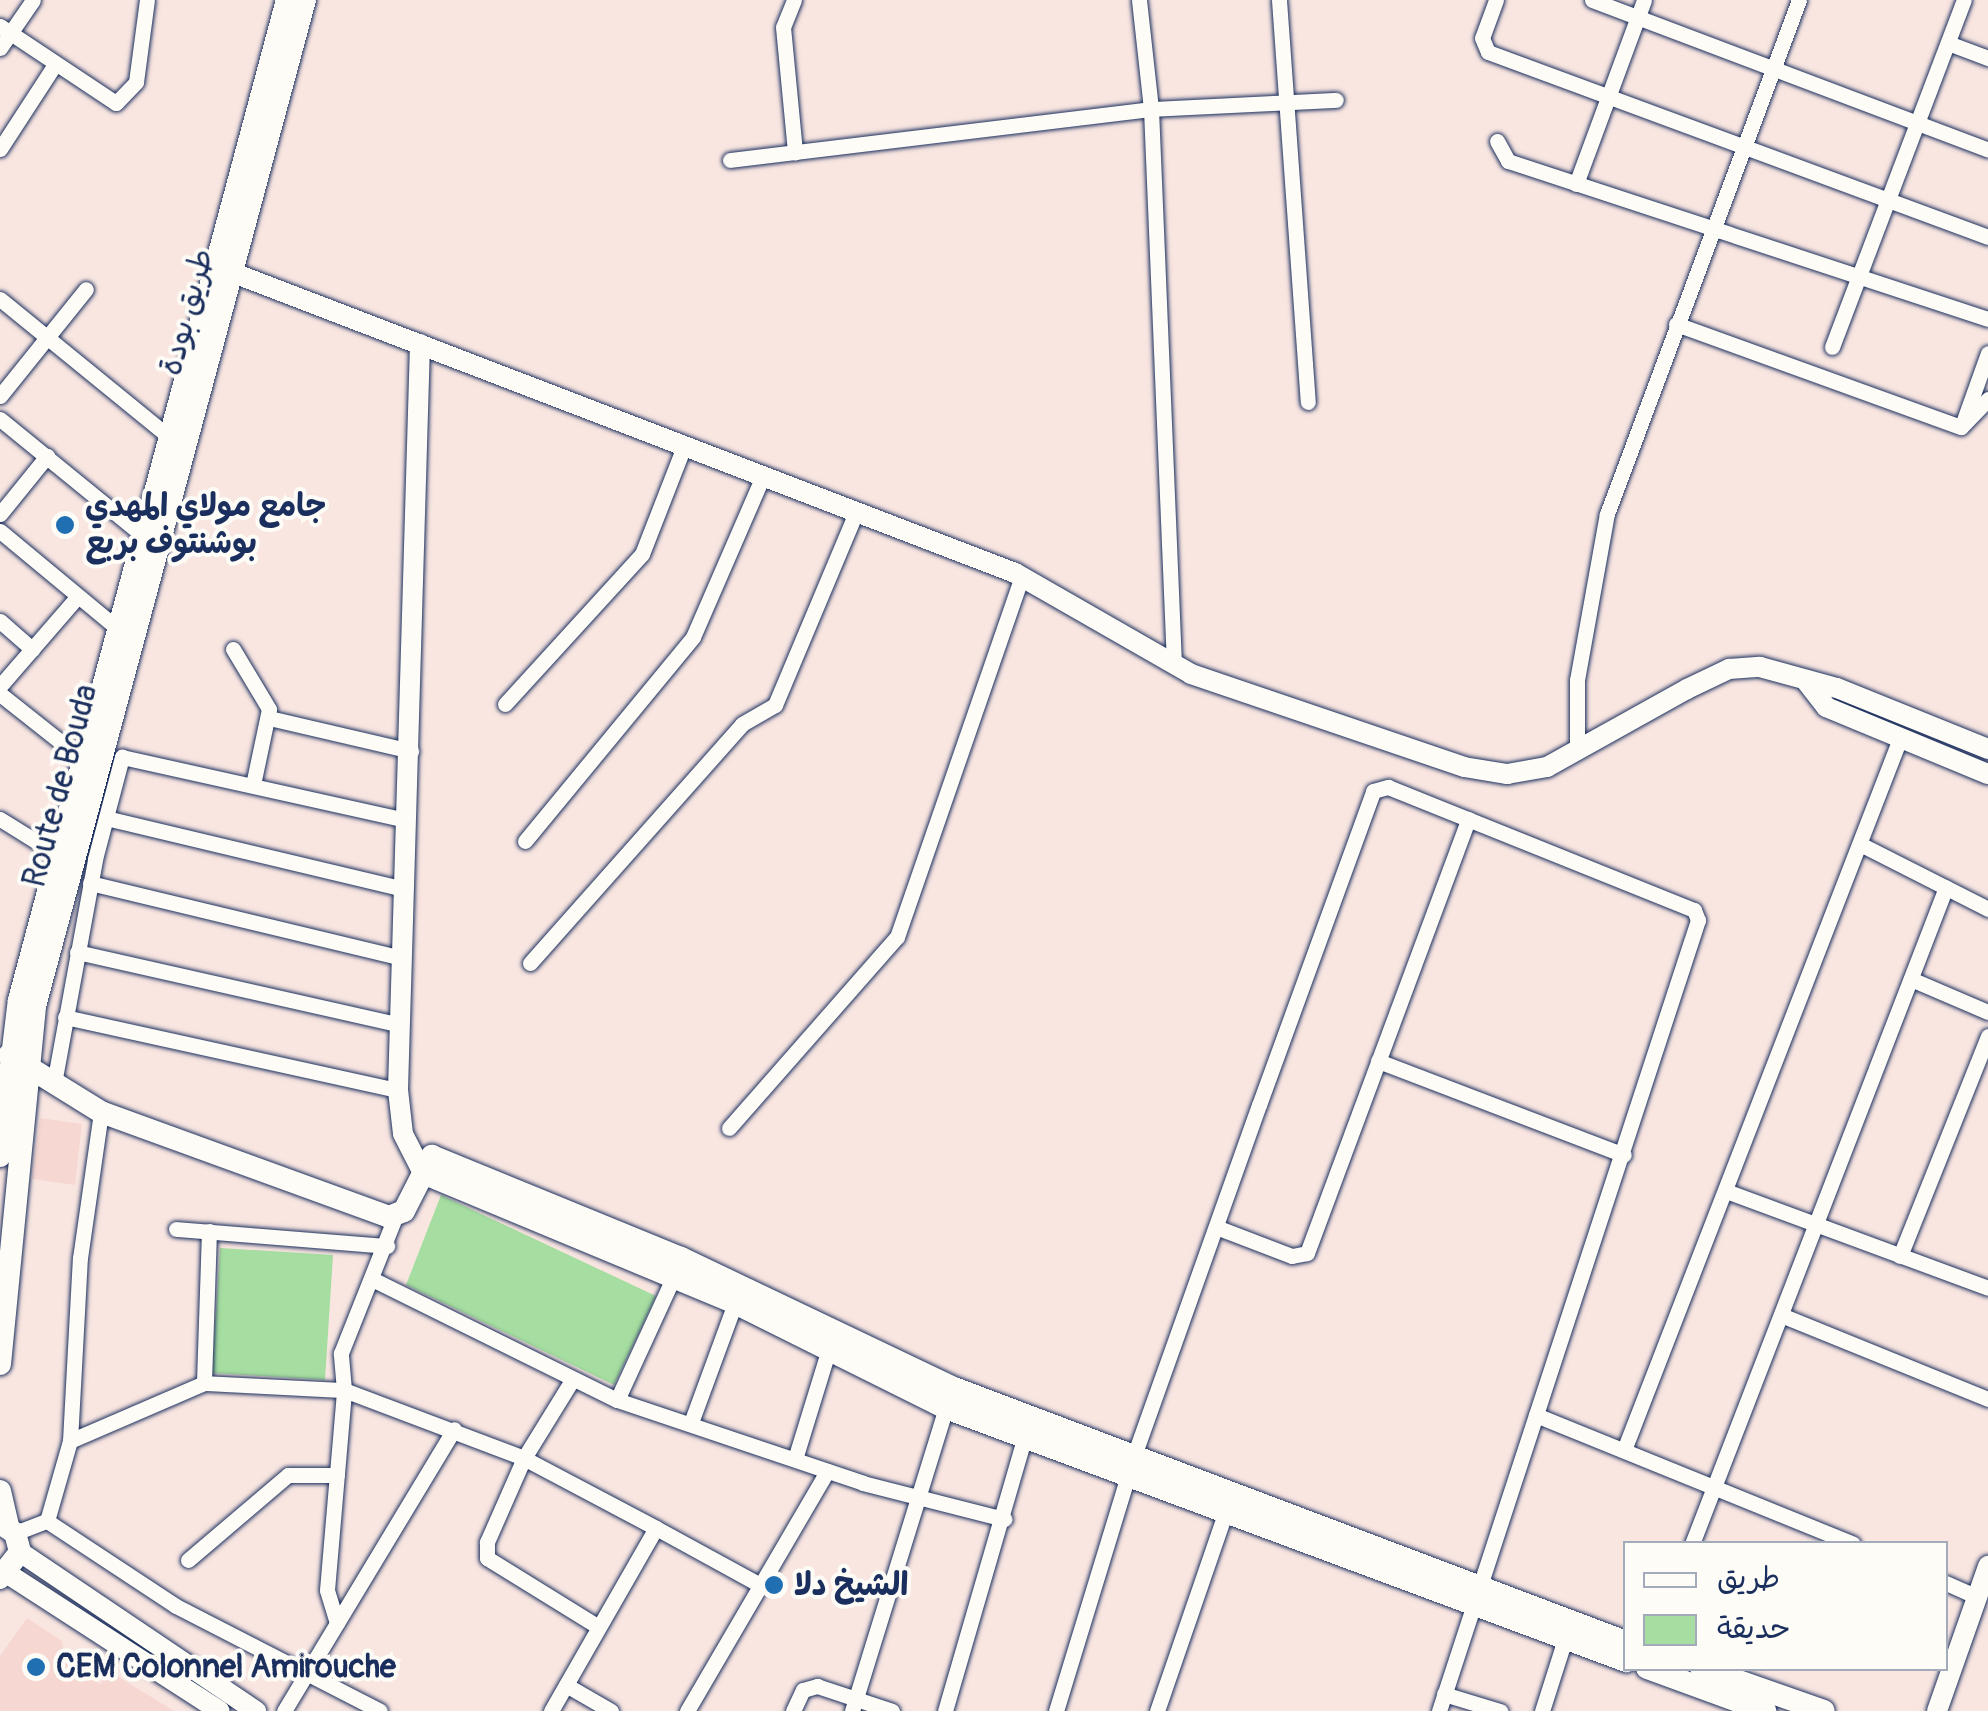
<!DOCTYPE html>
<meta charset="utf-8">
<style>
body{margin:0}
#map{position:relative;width:1988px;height:1711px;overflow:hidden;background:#f9e6e1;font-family:Pangolin,"Playpen Sans Arabic",sans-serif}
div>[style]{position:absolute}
.built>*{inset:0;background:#f6d7d2}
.green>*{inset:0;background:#a6dda0}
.roads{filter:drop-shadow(0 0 2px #1b2f5e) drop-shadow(0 0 2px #1b2f5e)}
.minor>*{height:15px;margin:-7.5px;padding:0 7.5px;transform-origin:7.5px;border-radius:7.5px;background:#fdfcf7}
.tertiary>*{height:20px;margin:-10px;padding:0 10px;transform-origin:10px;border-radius:10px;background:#fdfcf7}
.secondary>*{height:22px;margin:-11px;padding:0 11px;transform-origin:11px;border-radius:11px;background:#fdfcf7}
.dots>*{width:28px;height:28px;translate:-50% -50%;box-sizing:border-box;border:5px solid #fdfcf7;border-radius:50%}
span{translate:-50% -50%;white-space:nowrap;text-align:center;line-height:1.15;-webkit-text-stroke:8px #fdfcf7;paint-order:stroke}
.street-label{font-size:32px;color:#1b2f5e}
.poi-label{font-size:32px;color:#1b2f5e;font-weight:700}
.left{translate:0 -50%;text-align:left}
.legend{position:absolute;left:1623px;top:1541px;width:325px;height:130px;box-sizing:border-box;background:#fdfcf7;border:2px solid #a3aaba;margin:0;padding:12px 18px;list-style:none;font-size:30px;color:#1b2f5e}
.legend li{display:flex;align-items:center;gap:20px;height:50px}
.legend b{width:50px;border:2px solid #a3aaba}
</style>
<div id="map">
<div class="built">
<div style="clip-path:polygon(40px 1118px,82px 1124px,75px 1185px,32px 1179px)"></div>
<div style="clip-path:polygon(27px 1618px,62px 1641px,66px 1663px,100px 1684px,109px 1671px,174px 1711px,0 1711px,0 1656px)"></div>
</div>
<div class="green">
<div style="clip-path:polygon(441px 1195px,656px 1296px,614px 1385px,406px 1285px)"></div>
<div style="clip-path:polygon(220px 1248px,333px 1255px,325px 1380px,212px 1373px)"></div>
</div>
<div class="roads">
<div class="minor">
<div style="left:794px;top:0;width:29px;rotate:112deg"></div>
<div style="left:783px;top:27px;width:126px;rotate:84.5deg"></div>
<div style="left:1139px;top:0;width:110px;rotate:83.7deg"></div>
<div style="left:1151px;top:109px;width:555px;rotate:87.63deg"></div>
<div style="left:1279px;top:0;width:403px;rotate:85.9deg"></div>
<div style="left:1496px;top:0;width:40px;rotate:110.2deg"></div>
<div style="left:1482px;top:38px;width:15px;rotate:67deg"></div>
<div style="left:1488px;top:52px;width:533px;rotate:20.3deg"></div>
<div style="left:1592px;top:0;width:423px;rotate:20.7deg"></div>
<div style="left:0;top:26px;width:139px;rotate:33.6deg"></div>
<div style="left:116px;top:103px;width:29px;rotate:-46deg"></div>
<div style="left:136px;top:82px;width:83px;rotate:-82.4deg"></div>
<div style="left:1948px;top:43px;width:43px;rotate:20.6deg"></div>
<div style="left:0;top:48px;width:58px;rotate:-55.5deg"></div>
<div style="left:1497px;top:141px;width:23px;rotate:61deg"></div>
<div style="left:1508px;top:161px;width:505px;rotate:18.22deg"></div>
<div style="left:0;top:149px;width:99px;rotate:-57deg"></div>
<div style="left:730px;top:160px;width:424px;rotate:-6.9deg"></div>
<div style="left:1151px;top:109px;width:185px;rotate:-2.8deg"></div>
<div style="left:1576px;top:184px;width:196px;rotate:-69.7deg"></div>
<div style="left:0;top:299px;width:218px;rotate:39.2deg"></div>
<div style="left:1676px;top:324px;width:303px;rotate:19.9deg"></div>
<div style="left:1961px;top:427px;width:39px;rotate:-46deg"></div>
<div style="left:1832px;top:347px;width:371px;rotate:-69.2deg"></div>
<div style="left:0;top:396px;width:137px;rotate:-51.2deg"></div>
<div style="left:0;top:419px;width:182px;rotate:39.2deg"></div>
<div style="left:1964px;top:420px;width:71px;rotate:-70.3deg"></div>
<div style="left:0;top:514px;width:75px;rotate:-51deg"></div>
<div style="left:0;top:531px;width:152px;rotate:39.7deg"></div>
<div style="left:0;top:621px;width:43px;rotate:41.2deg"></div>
<div style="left:233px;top:649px;width:70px;rotate:59deg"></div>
<div style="left:269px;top:709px;width:78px;rotate:101.9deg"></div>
<div style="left:0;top:686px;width:118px;rotate:-49.1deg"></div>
<div style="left:0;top:694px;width:105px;rotate:38.4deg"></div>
<div style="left:505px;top:704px;width:203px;rotate:-47.6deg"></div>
<div style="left:642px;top:554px;width:116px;rotate:-68.7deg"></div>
<div style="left:269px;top:718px;width:146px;rotate:13.1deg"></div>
<div style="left:1577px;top:751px;width:71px;rotate:-90deg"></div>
<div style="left:1577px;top:680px;width:169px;rotate:-79.8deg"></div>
<div style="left:1607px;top:514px;width:549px;rotate:-69.52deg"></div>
<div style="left:106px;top:818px;width:307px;rotate:13.4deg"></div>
<div style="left:0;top:819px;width:68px;rotate:31.8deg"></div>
<div style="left:525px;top:841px;width:264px;rotate:-50.5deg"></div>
<div style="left:693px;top:637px;width:176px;rotate:-66.5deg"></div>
<div style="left:1860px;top:844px;width:144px;rotate:26.9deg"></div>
<div style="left:90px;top:883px;width:322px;rotate:13.5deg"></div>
<div style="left:77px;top:952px;width:331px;rotate:12.7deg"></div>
<div style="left:530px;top:963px;width:319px;rotate:-48.4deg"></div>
<div style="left:742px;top:724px;width:38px;rotate:-30deg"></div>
<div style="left:775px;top:705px;width:209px;rotate:-67.2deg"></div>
<div style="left:1911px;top:979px;width:84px;rotate:23.2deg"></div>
<div style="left:65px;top:1017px;width:341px;rotate:12.4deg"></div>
<div style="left:1378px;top:1061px;width:263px;rotate:20.9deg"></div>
<div style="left:55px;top:1078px;width:223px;rotate:-79.6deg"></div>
<div style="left:95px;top:859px;width:106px;rotate:-75.2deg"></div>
<div style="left:122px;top:757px;width:292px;rotate:12.5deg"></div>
<div style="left:729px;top:1128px;width:254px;rotate:-48.7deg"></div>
<div style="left:897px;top:937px;width:381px;rotate:-70.9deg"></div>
<div style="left:1726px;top:1191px;width:279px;rotate:20.3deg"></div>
<div style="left:1216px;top:1227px;width:81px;rotate:20.9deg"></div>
<div style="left:1292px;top:1256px;width:15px;rotate:-11deg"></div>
<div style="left:1307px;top:1253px;width:463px;rotate:-69.6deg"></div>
<div style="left:176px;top:1229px;width:212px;rotate:4.6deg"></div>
<div style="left:209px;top:1231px;width:152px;rotate:91.9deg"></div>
<div style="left:204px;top:1383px;width:140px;rotate:2.9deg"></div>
<div style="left:344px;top:1390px;width:192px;rotate:20.7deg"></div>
<div style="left:524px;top:1458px;width:92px;rotate:113.8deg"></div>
<div style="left:487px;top:1542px;width:16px;rotate:90deg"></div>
<div style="left:487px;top:1558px;width:129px;rotate:31.7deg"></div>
<div style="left:1900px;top:1256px;width:237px;rotate:-68.2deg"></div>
<div style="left:372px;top:1279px;width:273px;rotate:26.3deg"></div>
<div style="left:617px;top:1400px;width:260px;rotate:18.6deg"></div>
<div style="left:863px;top:1483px;width:146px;rotate:14.3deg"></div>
<div style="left:1781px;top:1315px;width:223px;rotate:22.1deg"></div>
<div style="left:617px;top:1400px;width:136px;rotate:-65.3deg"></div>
<div style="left:1536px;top:1415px;width:342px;rotate:22.1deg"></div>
<div style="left:692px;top:1420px;width:125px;rotate:-69.8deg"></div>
<div style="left:70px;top:1441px;width:183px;rotate:-86.9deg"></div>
<div style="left:80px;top:1258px;width:148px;rotate:-81.8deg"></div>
<div style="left:1624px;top:1450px;width:760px;rotate:-68.8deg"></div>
<div style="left:795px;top:1459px;width:112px;rotate:-72.9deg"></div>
<div style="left:47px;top:1521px;width:154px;rotate:33.4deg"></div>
<div style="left:176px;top:1606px;width:229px;rotate:27.2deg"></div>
<div style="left:656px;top:1528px;width:119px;rotate:28.7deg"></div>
<div style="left:15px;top:1533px;width:34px;rotate:-21deg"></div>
<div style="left:47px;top:1521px;width:83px;rotate:-74deg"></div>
<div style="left:70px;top:1441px;width:146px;rotate:-23.4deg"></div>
<div style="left:1692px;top:1544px;width:704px;rotate:-68.86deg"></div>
<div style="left:188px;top:1560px;width:131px;rotate:-40.4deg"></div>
<div style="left:288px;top:1475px;width:49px"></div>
<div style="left:1946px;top:1583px;width:34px;rotate:24deg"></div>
<div style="left:337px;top:1623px;width:34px;rotate:-107deg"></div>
<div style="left:327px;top:1590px;width:201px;rotate:-85.1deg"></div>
<div style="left:344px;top:1390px;width:37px;rotate:-95deg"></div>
<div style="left:341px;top:1353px;width:146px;rotate:-68.3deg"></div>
<div style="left:566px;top:1685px;width:52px;rotate:30deg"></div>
<div style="left:1444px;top:1694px;width:59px;rotate:16.9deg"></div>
<div style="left:284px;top:1711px;width:329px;rotate:-58.9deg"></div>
<div style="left:551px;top:1711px;width:211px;rotate:-60.2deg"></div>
<div style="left:656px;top:1528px;width:149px;rotate:-152.1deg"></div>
<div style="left:524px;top:1458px;width:89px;rotate:-58.3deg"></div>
<div style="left:687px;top:1711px;width:278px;rotate:-59.7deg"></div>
<div style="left:793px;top:1711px;width:23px;rotate:-65deg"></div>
<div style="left:803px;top:1690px;width:15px;rotate:-16deg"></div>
<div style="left:817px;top:1686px;width:79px;rotate:18.4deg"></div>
<div style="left:852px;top:1711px;width:317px;rotate:-72.8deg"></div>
<div style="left:945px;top:1711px;width:287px;rotate:-73.8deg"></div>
<div style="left:1056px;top:1711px;width:270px;rotate:-73deg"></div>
<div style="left:1135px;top:1453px;width:369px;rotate:-70.4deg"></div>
<div style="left:1259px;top:1105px;width:334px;rotate:-70deg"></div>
<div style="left:1373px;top:791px;width:16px;rotate:-15deg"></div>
<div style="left:1388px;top:787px;width:330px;rotate:21.9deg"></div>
<div style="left:1694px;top:910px;width:11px;rotate:68deg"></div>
<div style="left:1698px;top:920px;width:832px;rotate:108.13deg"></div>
<div style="left:1157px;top:1711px;width:212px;rotate:-71deg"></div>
<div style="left:1542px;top:1711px;width:76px;rotate:-72.3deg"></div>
</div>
<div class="tertiary">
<div style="left:231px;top:272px;width:840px;rotate:21deg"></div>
<div style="left:1015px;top:573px;width:203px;rotate:29.8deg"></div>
<div style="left:1191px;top:674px;width:288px;rotate:18.8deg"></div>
<div style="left:1464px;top:767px;width:44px;rotate:9.2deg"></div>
<div style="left:1507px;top:774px;width:41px;rotate:-9.9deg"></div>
<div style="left:1547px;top:767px;width:160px;rotate:-29.1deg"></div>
<div style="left:1687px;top:689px;width:47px;rotate:-25.5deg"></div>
<div style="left:1729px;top:669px;width:31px;rotate:-4deg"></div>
<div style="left:1760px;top:667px;width:80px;rotate:15.3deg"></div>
<div style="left:1837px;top:688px;width:163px;rotate:22deg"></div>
<div style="left:420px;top:344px;width:746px;rotate:91.69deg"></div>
<div style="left:398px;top:1090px;width:44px;rotate:83.5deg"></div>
<div style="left:403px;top:1134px;width:44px;rotate:62.9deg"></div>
<div style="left:1806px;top:681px;width:33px;rotate:52deg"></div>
<div style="left:1826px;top:707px;width:175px;rotate:22.5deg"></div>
<div style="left:20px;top:1552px;width:285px;rotate:34deg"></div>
<div style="left:8px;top:1574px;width:252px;rotate:32.9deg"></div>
<div style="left:1937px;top:1711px;width:154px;rotate:-70.6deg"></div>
</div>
<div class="secondary">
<div style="left:9px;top:1055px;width:108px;rotate:31.8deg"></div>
<div style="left:101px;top:1112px;width:307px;rotate:20deg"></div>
<div style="left:389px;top:1217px;width:16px;rotate:-22deg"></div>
<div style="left:404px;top:1211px;width:62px;rotate:-63deg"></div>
<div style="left:432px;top:1156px;width:269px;rotate:22.3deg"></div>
<div style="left:681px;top:1258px;width:302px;rotate:25.5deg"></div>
<div style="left:954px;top:1388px;width:718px;rotate:20.71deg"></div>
<div style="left:0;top:1156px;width:157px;rotate:-83.1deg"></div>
<div style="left:19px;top:1000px;width:1035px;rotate:-75deg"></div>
<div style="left:423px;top:1173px;width:338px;rotate:22.6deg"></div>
<div style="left:735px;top:1303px;width:236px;rotate:26.5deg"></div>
<div style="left:946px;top:1408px;width:726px;rotate:20.41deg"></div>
<div style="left:0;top:1364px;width:360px;rotate:-84.4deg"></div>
<div style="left:35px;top:1006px;width:1042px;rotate:-74.98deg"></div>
<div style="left:0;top:1491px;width:36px;rotate:77deg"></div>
<div style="left:0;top:1523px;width:18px;rotate:34deg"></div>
<div style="left:15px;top:1533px;width:20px;rotate:75deg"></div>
<div style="left:20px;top:1552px;width:33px;rotate:128deg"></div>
<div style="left:1647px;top:1668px;width:126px;rotate:20deg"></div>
<div style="left:1701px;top:1668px;width:130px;rotate:19.3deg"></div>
</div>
</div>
<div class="dots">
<div style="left:65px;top:525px;background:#1f6fb2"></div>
<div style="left:774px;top:1585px;background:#1f6fb2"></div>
<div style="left:36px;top:1667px;background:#1f6fb2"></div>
</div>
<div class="street-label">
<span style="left:187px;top:312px;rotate:-75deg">طريق بودة</span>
<span style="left:61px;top:786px;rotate:-75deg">Route de Bouda</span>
</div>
<div class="poi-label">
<span class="left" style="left:85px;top:525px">جامع مولاي المهدي<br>بوشنتوف بربع</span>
<span class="left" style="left:794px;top:1585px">الشيخ دلا</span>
<span class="left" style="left:56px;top:1667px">CEM Colonnel Amirouche</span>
</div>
<ul class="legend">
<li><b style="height:12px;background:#fdfcf7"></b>طريق</li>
<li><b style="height:28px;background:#a6dda0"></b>حديقة</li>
</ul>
</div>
